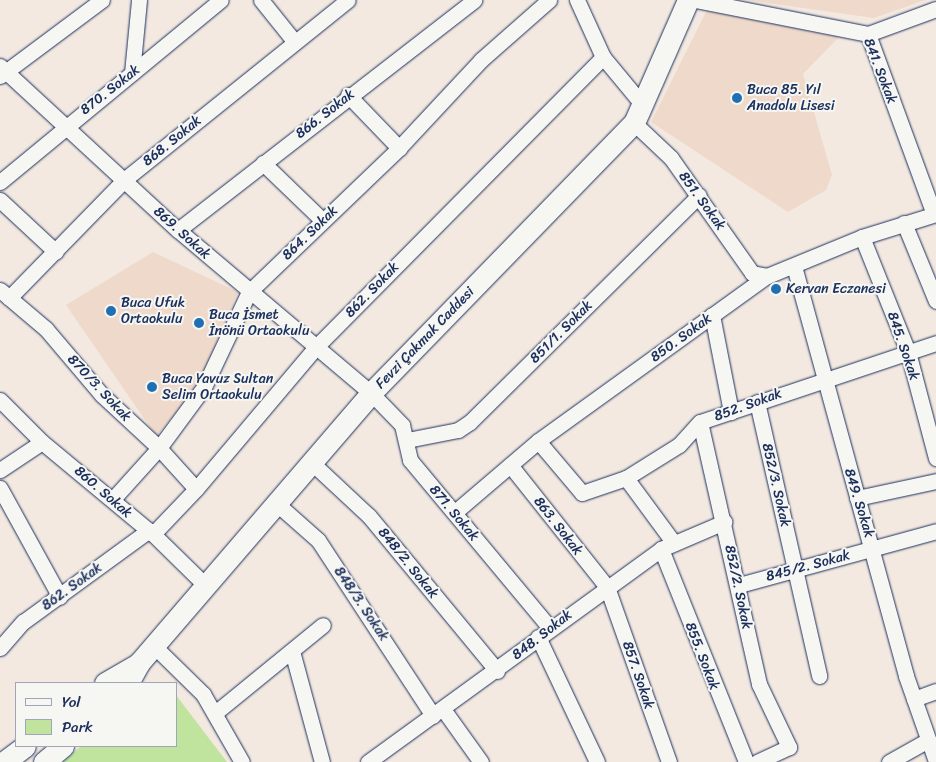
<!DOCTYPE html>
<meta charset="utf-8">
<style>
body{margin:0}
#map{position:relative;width:936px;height:762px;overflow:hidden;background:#f3e9e0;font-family:Sriracha,sans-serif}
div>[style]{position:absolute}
.built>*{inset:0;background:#efd9cb}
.green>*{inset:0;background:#c0e49e}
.roads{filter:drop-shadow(0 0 1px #1b2f5e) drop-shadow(0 0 1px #1b2f5e)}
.street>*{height:15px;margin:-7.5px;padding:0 7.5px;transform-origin:7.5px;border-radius:7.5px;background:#f6f6f2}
.secondary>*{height:21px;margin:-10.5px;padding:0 10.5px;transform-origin:10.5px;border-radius:10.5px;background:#f6f6f2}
.dots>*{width:14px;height:14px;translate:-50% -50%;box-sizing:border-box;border:2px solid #f6f6f2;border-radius:50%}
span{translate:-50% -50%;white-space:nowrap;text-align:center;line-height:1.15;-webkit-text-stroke:4px #f6f6f2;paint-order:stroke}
.street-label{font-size:14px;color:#1b2f5e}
.poi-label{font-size:14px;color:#1b2f5e}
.left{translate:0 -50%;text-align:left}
.legend{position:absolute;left:15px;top:682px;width:162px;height:65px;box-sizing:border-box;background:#f6f6f2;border:1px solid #9ea6b7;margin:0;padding:6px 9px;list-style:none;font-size:15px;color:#1b2f5e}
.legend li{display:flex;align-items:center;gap:10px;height:25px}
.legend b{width:25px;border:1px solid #9ea6b7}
</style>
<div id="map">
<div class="built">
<div style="clip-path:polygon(746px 0,925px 0,874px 18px)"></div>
<div style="clip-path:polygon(707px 10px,842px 34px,803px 74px,832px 175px,826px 190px,788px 212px,651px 122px)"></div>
<div style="clip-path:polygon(153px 252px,238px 292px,197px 389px,156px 436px,66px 305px)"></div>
</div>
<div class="green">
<div style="clip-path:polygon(176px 695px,227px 762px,63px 762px,81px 746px,176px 746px)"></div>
</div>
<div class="roads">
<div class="street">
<div style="left:261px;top:0;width:53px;rotate:51.2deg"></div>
<div style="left:577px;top:0;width:63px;rotate:65.5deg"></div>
<div style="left:603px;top:57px;width:61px;rotate:50.3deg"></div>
<div style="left:696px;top:0;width:175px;rotate:11.2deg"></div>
<div style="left:868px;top:34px;width:192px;rotate:69.9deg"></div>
<div style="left:868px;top:34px;width:72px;rotate:-20.2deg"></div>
<div style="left:0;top:66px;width:242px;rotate:42.7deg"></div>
<div style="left:178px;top:230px;width:253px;rotate:40.2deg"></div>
<div style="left:371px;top:393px;width:45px;rotate:45.9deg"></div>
<div style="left:402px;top:425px;width:36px;rotate:77deg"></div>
<div style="left:410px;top:460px;width:219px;rotate:50.2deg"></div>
<div style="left:132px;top:73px;width:73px;rotate:-84.5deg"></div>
<div style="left:0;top:76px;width:127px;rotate:-36.7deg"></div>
<div style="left:348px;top:95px;width:74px;rotate:46.1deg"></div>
<div style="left:634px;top:123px;width:51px;rotate:43.4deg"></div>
<div style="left:671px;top:158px;width:141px;rotate:54.8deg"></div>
<div style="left:752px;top:273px;width:15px;rotate:11deg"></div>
<div style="left:263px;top:163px;width:82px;rotate:44deg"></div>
<div style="left:0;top:182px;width:286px;rotate:-39.5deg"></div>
<div style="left:0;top:200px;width:76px;rotate:42.9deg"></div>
<div style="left:904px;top:223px;width:84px;rotate:67.7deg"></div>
<div style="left:178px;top:230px;width:375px;rotate:-37.8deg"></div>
<div style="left:862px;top:237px;width:124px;rotate:68.2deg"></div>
<div style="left:908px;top:352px;width:110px;rotate:75.2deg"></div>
<div style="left:794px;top:266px;width:425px;rotate:74.7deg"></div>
<div style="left:906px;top:676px;width:90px;rotate:70.6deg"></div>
<div style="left:0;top:290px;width:60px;rotate:40.3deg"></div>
<div style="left:46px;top:329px;width:87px;rotate:49.7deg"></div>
<div style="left:102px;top:395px;width:78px;rotate:42.9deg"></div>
<div style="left:159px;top:448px;width:55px;rotate:47.9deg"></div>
<div style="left:9px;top:298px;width:165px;rotate:-45.7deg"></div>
<div style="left:124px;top:180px;width:287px;rotate:-38.8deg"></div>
<div style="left:712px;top:315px;width:99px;rotate:78.9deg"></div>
<div style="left:0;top:400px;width:59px;rotate:45deg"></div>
<div style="left:42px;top:442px;width:144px;rotate:39.7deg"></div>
<div style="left:153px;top:534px;width:73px;rotate:44.4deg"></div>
<div style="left:757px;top:402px;width:281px;rotate:77.2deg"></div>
<div style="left:700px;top:422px;width:269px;rotate:77.3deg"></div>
<div style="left:759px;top:684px;width:70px;rotate:64.5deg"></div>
<div style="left:789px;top:747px;width:35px;rotate:155deg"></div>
<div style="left:407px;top:440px;width:52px;rotate:-11.1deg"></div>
<div style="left:458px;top:430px;width:14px;rotate:-34deg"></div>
<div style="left:470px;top:422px;width:322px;rotate:-44.7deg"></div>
<div style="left:538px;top:441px;width:68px;rotate:49.8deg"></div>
<div style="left:582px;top:493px;width:46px;rotate:-18.8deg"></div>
<div style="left:626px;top:478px;width:62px;rotate:-31.9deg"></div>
<div style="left:679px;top:445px;width:31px;rotate:-48deg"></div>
<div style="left:700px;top:422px;width:249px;rotate:-18.5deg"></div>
<div style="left:311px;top:462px;width:79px;rotate:43deg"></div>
<div style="left:369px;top:516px;width:201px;rotate:50.4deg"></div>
<div style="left:510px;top:465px;width:156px;rotate:51.5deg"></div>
<div style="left:607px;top:587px;width:186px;rotate:70.5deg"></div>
<div style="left:0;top:470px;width:50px;rotate:-33.7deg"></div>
<div style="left:626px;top:478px;width:81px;rotate:53.6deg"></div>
<div style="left:0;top:488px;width:124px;rotate:61.2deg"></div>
<div style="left:857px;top:498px;width:81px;rotate:-12.1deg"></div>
<div style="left:113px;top:499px;width:69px;rotate:-48deg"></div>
<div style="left:159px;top:448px;width:76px;rotate:-53.6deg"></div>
<div style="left:204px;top:387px;width:105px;rotate:-64.7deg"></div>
<div style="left:249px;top:292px;width:208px;rotate:-43.8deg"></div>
<div style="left:399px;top:148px;width:120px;rotate:-47deg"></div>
<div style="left:481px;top:60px;width:91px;rotate:-41.4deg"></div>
<div style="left:276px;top:503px;width:56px;rotate:41.4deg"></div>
<div style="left:318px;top:540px;width:210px;rotate:56.8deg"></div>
<div style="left:455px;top:512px;width:109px;rotate:-40.5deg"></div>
<div style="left:538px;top:441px;width:282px;rotate:-35.8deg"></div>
<div style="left:767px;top:276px;width:103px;rotate:-22.3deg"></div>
<div style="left:862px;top:237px;width:77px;rotate:-17.3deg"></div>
<div style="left:153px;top:534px;width:62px;rotate:-46.3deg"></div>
<div style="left:196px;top:489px;width:186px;rotate:-49.8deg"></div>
<div style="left:316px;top:347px;width:408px;rotate:-45.3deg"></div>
<div style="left:661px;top:549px;width:229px;rotate:68.2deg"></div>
<div style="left:739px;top:585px;width:204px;rotate:-15.3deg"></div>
<div style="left:538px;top:637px;width:138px;rotate:64.7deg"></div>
<div style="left:154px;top:646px;width:69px;rotate:44.4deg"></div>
<div style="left:203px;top:694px;width:78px;rotate:60.2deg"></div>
<div style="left:0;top:648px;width:35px;rotate:-49deg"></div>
<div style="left:23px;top:622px;width:156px;rotate:-36.1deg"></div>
<div style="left:292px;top:651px;width:115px;rotate:74.9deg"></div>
<div style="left:914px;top:699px;width:23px;rotate:-20deg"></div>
<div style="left:443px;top:709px;width:65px;rotate:54.4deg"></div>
<div style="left:215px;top:713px;width:139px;rotate:-39.2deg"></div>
<div style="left:368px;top:762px;width:362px;rotate:-36deg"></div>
<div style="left:661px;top:549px;width:69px;rotate:-23.2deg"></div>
<div style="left:889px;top:762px;width:45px;rotate:-29.4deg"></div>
</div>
<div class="secondary">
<div style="left:105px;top:683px;width:39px;rotate:-30deg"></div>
<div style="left:128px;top:683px;width:23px;rotate:-61deg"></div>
<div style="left:139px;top:663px;width:356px;rotate:-49.3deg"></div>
<div style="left:371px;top:393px;width:377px;rotate:-45.8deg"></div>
<div style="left:634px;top:123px;width:134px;rotate:-66.3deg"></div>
<div style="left:4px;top:762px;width:26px;rotate:-37deg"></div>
<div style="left:44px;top:762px;width:25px;rotate:-40deg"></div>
</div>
</div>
<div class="dots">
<div style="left:737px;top:98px;background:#1f6fb2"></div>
<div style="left:776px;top:289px;background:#1f6fb2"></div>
<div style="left:111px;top:311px;background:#1f6fb2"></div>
<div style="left:199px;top:323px;background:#1f6fb2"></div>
<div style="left:152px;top:387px;background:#1f6fb2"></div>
</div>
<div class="street-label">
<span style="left:880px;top:71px;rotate:69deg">841. Sokak</span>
<span style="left:110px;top:90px;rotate:-38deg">870. Sokak</span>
<span style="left:325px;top:114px;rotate:-38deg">866. Sokak</span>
<span style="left:172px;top:141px;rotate:-39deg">868. Sokak</span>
<span style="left:702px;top:201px;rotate:54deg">851. Sokak</span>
<span style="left:182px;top:233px;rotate:42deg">869. Sokak</span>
<span style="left:310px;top:233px;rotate:-44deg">864. Sokak</span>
<span style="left:372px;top:290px;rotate:-46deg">862. Sokak</span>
<span style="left:561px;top:332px;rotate:-45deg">851/1. Sokak</span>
<span style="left:425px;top:338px;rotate:-46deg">Fevzi Çakmak Caddesi</span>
<span style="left:681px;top:338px;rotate:-36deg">850. Sokak</span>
<span style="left:903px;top:346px;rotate:71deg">845. Sokak</span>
<span style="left:99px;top:388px;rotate:47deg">870/3. Sokak</span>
<span style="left:748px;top:405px;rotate:-20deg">852. Sokak</span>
<span style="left:776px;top:485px;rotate:77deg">852/3. Sokak</span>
<span style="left:103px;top:492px;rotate:41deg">860. Sokak</span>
<span style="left:859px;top:503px;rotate:73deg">849. Sokak</span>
<span style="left:454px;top:513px;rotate:50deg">871. Sokak</span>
<span style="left:558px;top:526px;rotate:52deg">863. Sokak</span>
<span style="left:408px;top:563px;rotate:51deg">848/2. Sokak</span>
<span style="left:808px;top:566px;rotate:-15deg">845/2. Sokak</span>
<span style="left:72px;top:587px;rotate:-36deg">862. Sokak</span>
<span style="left:738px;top:587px;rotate:78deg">852/2. Sokak</span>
<span style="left:361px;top:604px;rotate:56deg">848/3. Sokak</span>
<span style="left:542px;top:635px;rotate:-38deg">848. Sokak</span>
<span style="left:702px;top:656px;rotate:69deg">855. Sokak</span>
<span style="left:638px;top:675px;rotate:71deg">857. Sokak</span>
</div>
<div class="poi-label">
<span class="left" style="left:747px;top:98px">Buca 85. Yıl<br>Anadolu Lisesi</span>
<span class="left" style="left:786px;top:289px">Kervan Eczanesi</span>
<span class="left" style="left:121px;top:311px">Buca Ufuk<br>Ortaokulu</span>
<span class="left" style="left:209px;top:323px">Buca İsmet<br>İnönü Ortaokulu</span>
<span class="left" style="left:162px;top:387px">Buca Yavuz Sultan<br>Selim Ortaokulu</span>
</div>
<ul class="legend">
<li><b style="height:6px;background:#f6f6f2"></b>Yol</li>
<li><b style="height:14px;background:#c0e49e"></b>Park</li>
</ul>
</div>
